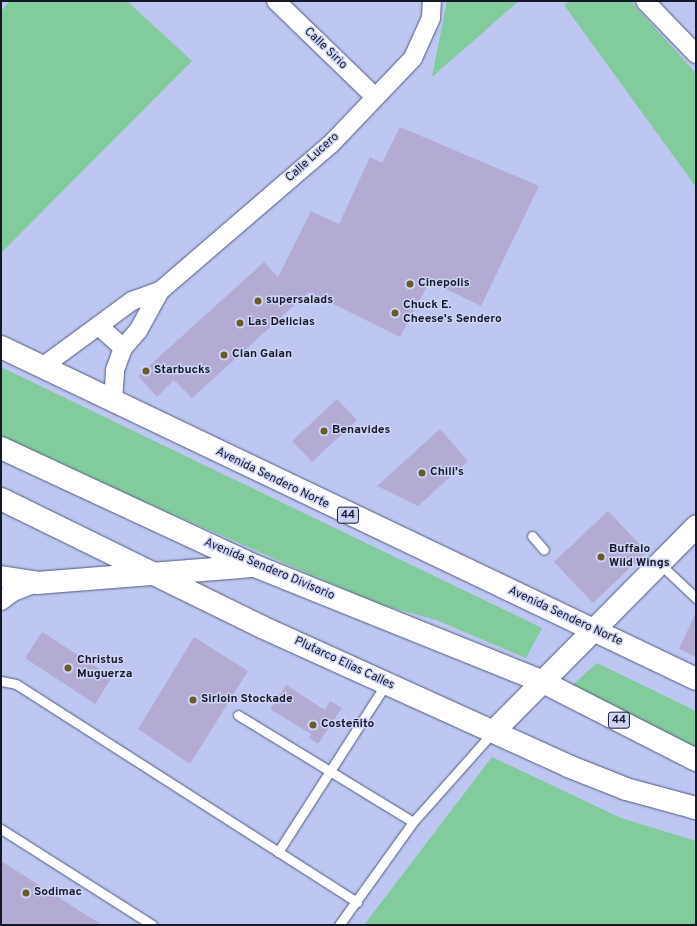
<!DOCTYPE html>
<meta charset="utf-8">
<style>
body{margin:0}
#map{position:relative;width:697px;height:926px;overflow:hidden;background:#bdc7f2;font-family:Overpass,sans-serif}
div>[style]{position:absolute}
.green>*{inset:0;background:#82cb9d}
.building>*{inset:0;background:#b4abd5}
.roads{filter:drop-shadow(0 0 1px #525a7f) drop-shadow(0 0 1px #525a7f)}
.lane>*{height:9px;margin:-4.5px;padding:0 4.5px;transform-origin:4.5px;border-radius:4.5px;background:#fff}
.street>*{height:18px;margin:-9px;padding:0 9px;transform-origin:9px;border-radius:9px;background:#fff}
.secondary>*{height:22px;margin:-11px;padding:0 11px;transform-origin:11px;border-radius:11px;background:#fff}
.primary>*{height:22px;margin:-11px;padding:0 11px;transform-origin:11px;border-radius:11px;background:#fff}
.dots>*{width:11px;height:11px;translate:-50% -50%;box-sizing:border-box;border:2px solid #cdd4f8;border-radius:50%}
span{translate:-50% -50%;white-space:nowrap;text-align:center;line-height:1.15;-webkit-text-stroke:3px #cdd4f8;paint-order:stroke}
.shield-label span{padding:1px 3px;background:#cdd4f8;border:1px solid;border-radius:3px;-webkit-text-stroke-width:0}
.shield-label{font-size:11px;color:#151827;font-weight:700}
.street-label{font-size:12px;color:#151827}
.poi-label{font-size:12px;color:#151827;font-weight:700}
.left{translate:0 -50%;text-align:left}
.frame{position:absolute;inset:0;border:2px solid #151827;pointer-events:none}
</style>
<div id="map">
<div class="green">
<div style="clip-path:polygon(10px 1px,127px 1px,192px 61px,1px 253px,1px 11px)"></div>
<div style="clip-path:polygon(447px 1px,519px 1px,432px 77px)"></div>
<div style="clip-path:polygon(570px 1px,630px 1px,696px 73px,696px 187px,564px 5px)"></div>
<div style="clip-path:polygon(1px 367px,542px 628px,526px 658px,436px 620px,378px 604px,1px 439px)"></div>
<div style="clip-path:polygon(597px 663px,696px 711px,696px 752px,569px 688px)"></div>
<div style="clip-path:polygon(492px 757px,621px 818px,696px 841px,696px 925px,364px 925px)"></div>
</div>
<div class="building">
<div style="clip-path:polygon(400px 127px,539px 186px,481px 306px,430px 281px,400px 337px,309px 292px,192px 398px,174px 380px,157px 397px,138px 376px,264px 262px,278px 277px,311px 211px,339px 224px,370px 157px,382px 163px)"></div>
<div style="clip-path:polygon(337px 399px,357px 420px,312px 462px,292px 441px)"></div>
<div style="clip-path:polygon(440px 429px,468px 461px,418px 506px,377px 486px)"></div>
<div style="clip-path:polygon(608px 511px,647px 552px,593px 603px,554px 562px)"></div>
<div style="clip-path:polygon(696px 612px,696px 657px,679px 649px)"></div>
<div style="clip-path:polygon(42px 632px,112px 677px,95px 704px,25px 658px)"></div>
<div style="clip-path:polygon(194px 637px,248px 671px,190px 764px,138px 729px)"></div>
<div style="clip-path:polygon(286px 685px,325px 710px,330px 701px,342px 708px,318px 744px,309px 738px,311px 734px,270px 709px)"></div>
<div style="clip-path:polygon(1px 861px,102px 925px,1px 925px)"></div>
</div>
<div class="roads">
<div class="lane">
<div style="left:532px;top:536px;width:18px;rotate:49deg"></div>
<div style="left:659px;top:563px;width:51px;rotate:43.4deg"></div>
<div style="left:1px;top:681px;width:15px;rotate:11deg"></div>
<div style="left:16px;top:684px;width:405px;rotate:32.6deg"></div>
<div style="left:238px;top:715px;width:205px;rotate:31.4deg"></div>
<div style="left:1px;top:829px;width:179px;rotate:32.4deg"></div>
<div style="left:278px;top:852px;width:200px;rotate:-57.3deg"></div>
<div style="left:339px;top:925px;width:127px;rotate:-54.3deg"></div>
<div style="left:413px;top:822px;width:120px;rotate:-48.4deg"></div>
</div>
<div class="street">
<div style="left:276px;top:1px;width:138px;rotate:44.1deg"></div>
<div style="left:645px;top:1px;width:74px;rotate:46.1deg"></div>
<div style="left:100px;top:327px;width:31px;rotate:42deg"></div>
<div style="left:42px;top:367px;width:112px;rotate:-36.3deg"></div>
<div style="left:132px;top:301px;width:30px;rotate:-20deg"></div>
<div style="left:160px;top:291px;width:224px;rotate:-40.7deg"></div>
<div style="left:330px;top:145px;width:120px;rotate:-46.3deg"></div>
<div style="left:413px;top:58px;width:44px;rotate:-65.8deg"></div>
<div style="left:431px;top:18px;width:17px;rotate:-87deg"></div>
<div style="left:113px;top:401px;width:31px;rotate:-86deg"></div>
<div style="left:115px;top:370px;width:23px;rotate:-70deg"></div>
<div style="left:123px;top:348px;width:23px;rotate:-49deg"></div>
<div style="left:138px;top:331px;width:46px;rotate:-61.2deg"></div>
<div style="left:1px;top:601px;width:15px;rotate:-37deg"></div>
<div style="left:13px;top:592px;width:26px;rotate:-21deg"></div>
</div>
<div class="secondary">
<div style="left:1px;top:499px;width:291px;rotate:26.1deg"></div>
<div style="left:262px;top:627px;width:336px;rotate:24.4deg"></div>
<div style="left:568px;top:766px;width:62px;rotate:21.6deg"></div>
<div style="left:626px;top:789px;width:73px;rotate:15.2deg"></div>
<div style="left:493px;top:732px;width:289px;rotate:-45.3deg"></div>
</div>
<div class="primary">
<div style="left:1px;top:347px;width:770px;rotate:25.53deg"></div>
<div style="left:1px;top:448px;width:280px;rotate:24.9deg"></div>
<div style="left:255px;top:566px;width:308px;rotate:21.9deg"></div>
<div style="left:541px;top:681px;width:174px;rotate:27deg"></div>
<div style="left:1px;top:577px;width:36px;rotate:9deg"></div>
<div style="left:37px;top:583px;width:218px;rotate:-4.5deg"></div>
<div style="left:695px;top:808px;width:1px"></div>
</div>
</div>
<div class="dots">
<div style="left:410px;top:284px;background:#685b28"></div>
<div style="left:258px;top:301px;background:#685b28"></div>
<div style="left:395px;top:313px;background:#685b28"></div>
<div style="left:240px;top:323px;background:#685b28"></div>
<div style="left:224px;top:355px;background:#685b28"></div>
<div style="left:146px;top:371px;background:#685b28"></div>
<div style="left:324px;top:431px;background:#685b28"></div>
<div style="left:422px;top:473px;background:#685b28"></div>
<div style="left:601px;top:557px;background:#685b28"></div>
<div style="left:68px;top:668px;background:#685b28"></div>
<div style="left:193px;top:700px;background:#685b28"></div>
<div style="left:313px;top:725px;background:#685b28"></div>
<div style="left:26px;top:893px;background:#685b28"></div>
</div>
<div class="shield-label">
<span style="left:348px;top:515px">44</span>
<span style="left:619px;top:720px">44</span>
</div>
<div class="street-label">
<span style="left:325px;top:49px;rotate:44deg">Calle Sirio</span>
<span style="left:313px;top:158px;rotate:-42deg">Calle Lucero</span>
<span style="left:272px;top:479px;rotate:26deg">Avenida Sendero Norte</span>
<span style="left:269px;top:570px;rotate:23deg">Avenida Sendero Divisorio</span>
<span style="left:565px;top:617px;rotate:25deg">Avenida Sendero Norte</span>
<span style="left:344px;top:664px;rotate:25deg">Plutarco Elias Calles</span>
</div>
<div class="poi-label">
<span class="left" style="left:418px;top:284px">Cinepolis</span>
<span class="left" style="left:266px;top:301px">supersalads</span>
<span class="left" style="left:403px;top:313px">Chuck E.<br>Cheese's Sendero</span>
<span class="left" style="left:248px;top:323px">Las Delicias</span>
<span class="left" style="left:232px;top:355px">Clan Galan</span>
<span class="left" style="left:154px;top:371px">Starbucks</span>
<span class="left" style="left:332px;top:431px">Benavides</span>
<span class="left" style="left:430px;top:473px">Chili's</span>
<span class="left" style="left:609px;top:557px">Buffalo<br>Wild Wings</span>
<span class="left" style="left:77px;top:668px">Christus<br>Muguerza</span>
<span class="left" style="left:201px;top:700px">Sirloin Stockade</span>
<span class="left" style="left:321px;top:725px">Costeñito</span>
<span class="left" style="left:34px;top:893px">Sodimac</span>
</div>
<div class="frame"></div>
</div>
